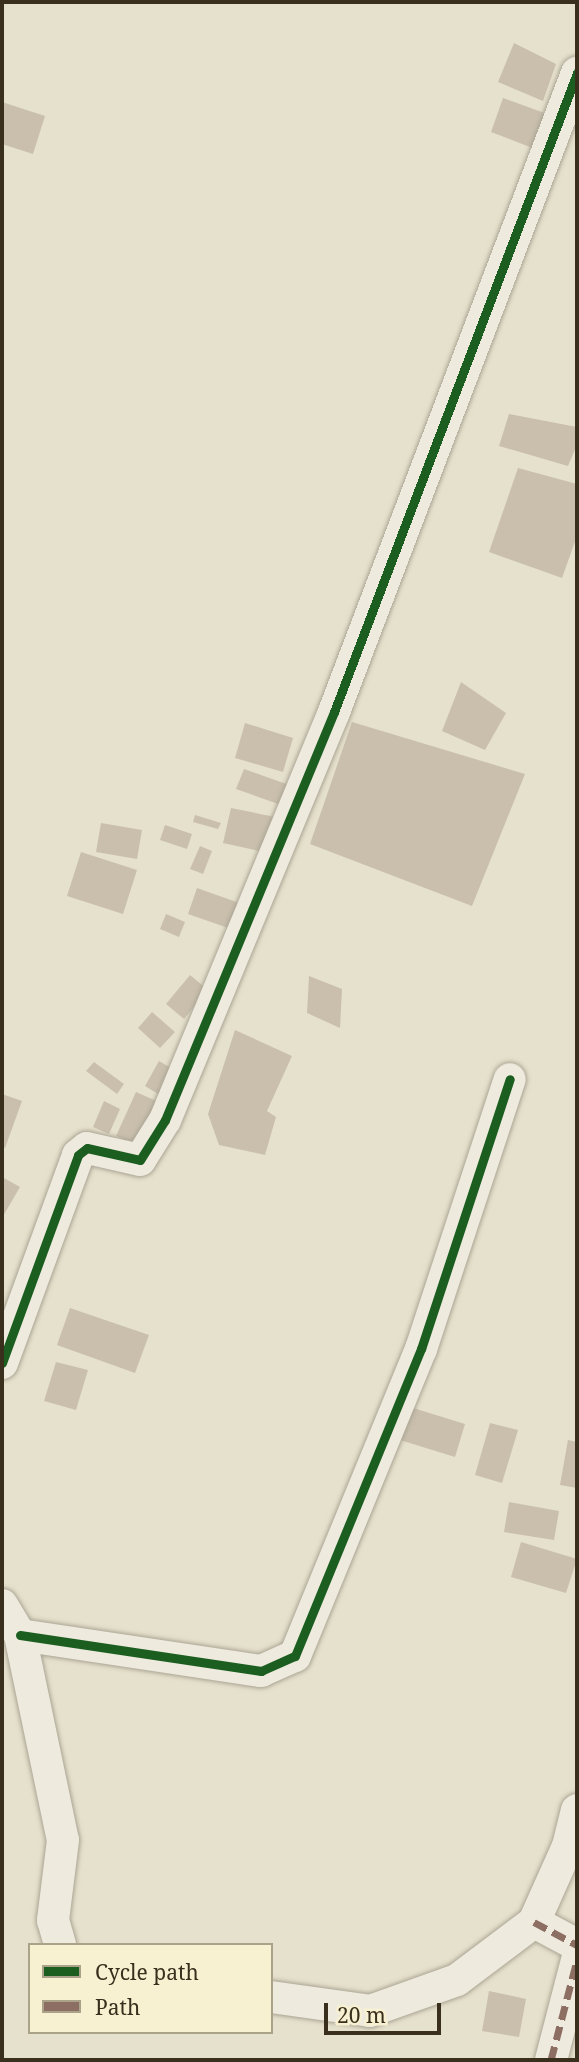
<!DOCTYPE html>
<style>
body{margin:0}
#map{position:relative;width:579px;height:2062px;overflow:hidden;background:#e6e1cc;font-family:"Noto Serif",serif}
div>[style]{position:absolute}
.building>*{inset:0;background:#cabfad}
.roads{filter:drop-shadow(0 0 2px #aba595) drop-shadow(0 0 2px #aba595)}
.minor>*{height:32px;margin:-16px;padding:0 16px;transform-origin:16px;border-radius:16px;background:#eeeade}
.quiet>*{height:7px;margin-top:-3.5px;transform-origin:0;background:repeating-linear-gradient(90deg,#8d6e63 0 14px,transparent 0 21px)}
.cycleway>*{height:9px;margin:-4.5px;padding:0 4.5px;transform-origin:4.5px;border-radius:4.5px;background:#1b5e20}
span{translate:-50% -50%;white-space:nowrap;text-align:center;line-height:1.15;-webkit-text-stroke:5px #f7f1d1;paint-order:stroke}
.frame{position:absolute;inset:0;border:4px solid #3a2e1d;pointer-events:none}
.legend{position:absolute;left:28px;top:1943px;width:245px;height:91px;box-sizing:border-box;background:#f7f1d1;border:2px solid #aba389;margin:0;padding:9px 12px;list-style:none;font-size:21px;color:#3a2e1d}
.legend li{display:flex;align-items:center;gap:14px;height:35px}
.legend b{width:35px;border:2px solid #aba389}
.scale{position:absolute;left:324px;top:2003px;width:117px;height:32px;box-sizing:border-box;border:4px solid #3a2e1d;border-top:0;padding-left:9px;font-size:21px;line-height:24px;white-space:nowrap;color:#3a2e1d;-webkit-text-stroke:5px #f7f1d1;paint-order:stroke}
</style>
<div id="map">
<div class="building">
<div style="clip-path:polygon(514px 43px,556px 64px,543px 101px,498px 82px)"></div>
<div style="clip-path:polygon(503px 98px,550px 115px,540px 151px,491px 132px)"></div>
<div style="clip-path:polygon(2px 102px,45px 116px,33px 154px,2px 144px)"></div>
<div style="clip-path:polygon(509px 414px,577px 427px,577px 445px,568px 466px,499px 446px)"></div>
<div style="clip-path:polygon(518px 468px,577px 484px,577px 536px,562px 578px,489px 552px)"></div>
<div style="clip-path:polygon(461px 682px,506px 713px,485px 750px,442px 731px)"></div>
<div style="clip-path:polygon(352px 722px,525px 774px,472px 906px,310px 844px)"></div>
<div style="clip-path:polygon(245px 723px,293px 738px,283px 772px,235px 758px)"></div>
<div style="clip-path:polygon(244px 769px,292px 786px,284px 806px,236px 789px)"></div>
<div style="clip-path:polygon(231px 808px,275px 817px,268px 853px,223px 843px)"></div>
<div style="clip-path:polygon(195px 815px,221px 823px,218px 829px,193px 822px)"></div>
<div style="clip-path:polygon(101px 823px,142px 830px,137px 859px,96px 852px)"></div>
<div style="clip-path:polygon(165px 825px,192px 834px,187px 849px,160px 840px)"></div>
<div style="clip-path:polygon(200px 846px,212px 851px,203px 874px,190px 869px)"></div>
<div style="clip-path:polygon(81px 852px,137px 870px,123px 914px,67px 896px)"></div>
<div style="clip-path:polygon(197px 888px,242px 904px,234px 930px,188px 914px)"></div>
<div style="clip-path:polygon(166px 914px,185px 922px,179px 937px,160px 929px)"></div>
<div style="clip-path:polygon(190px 975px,208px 990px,184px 1019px,166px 1004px)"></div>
<div style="clip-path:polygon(309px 976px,342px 989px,340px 1028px,307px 1013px)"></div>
<div style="clip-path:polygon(152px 1012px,175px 1032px,160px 1048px,138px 1028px)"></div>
<div style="clip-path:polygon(235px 1030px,292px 1056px,267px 1111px,276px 1117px,265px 1155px,219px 1145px,208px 1114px)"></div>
<div style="clip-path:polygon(159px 1061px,178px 1072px,163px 1097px,145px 1086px)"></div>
<div style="clip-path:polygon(94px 1062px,124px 1084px,117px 1094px,86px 1071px)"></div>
<div style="clip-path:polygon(136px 1092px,161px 1103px,141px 1147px,116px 1136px)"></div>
<div style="clip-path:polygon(2px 1094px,22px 1101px,5px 1148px,2px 1146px)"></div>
<div style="clip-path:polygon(104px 1101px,120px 1109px,109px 1134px,93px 1127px)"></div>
<div style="clip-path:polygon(2px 1177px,20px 1187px,2px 1218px)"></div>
<div style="clip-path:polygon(70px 1308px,149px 1335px,135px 1373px,57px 1345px)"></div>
<div style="clip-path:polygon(56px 1362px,88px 1370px,76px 1410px,44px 1401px)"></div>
<div style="clip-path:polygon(410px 1407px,465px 1424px,455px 1457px,400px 1440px)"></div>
<div style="clip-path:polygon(490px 1423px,518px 1430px,502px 1483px,475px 1475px)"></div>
<div style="clip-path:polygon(568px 1440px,577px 1442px,577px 1488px,560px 1485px)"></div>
<div style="clip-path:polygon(509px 1502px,559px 1511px,554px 1540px,504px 1532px)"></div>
<div style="clip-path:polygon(521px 1542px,577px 1559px,566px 1593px,511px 1577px)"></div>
<div style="clip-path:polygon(489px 1991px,526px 1999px,519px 2037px,482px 2031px)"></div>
</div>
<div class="roads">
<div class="minor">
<div style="left:2px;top:1363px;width:221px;rotate:-69.9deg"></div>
<div style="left:78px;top:1155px;width:11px;rotate:-38deg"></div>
<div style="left:87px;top:1148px;width:54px;rotate:12.8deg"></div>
<div style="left:140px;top:1160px;width:47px;rotate:-58deg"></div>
<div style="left:165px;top:1120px;width:442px;rotate:-67.5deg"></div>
<div style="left:334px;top:712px;width:684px;rotate:-69.18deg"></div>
<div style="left:2px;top:1605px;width:35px;rotate:59deg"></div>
<div style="left:20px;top:1635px;width:209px;rotate:78.2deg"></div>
<div style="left:63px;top:1840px;width:81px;rotate:97.1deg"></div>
<div style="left:53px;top:1920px;width:26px;rotate:74deg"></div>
<div style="left:20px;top:1635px;width:244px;rotate:8.5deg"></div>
<div style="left:261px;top:1671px;width:37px;rotate:-24deg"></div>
<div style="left:295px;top:1656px;width:332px;rotate:-67.7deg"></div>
<div style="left:421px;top:1349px;width:284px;rotate:-71.8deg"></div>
<div style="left:534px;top:1922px;width:49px;rotate:28.1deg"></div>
<div style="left:271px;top:1997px;width:100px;rotate:8deg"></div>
<div style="left:370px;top:2011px;width:92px;rotate:-19.6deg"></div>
<div style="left:457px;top:1980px;width:96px;rotate:-37deg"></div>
<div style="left:534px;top:1922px;width:83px;rotate:-65.9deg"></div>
<div style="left:568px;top:1846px;width:37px;rotate:-76deg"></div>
<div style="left:551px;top:2060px;width:103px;rotate:-75.4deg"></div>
</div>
</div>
<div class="quiet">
<div style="left:534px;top:1922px;width:49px;rotate:28.1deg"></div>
<div style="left:551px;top:2060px;width:103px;rotate:-75.4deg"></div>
</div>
<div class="cycleway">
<div style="left:2px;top:1363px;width:221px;rotate:-69.9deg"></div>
<div style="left:78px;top:1155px;width:11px;rotate:-38deg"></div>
<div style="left:87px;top:1148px;width:54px;rotate:12.8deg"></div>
<div style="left:140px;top:1160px;width:47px;rotate:-58deg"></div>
<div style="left:165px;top:1120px;width:442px;rotate:-67.5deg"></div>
<div style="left:334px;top:712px;width:684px;rotate:-69.18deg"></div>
<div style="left:20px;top:1635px;width:244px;rotate:8.5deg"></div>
<div style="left:261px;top:1671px;width:37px;rotate:-24deg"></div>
<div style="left:295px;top:1656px;width:332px;rotate:-67.7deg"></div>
<div style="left:421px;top:1349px;width:284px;rotate:-71.8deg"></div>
</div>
<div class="frame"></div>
<ul class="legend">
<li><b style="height:9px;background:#1b5e20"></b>Cycle path</li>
<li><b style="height:9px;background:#8d6e63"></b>Path</li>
</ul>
<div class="scale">20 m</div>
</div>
